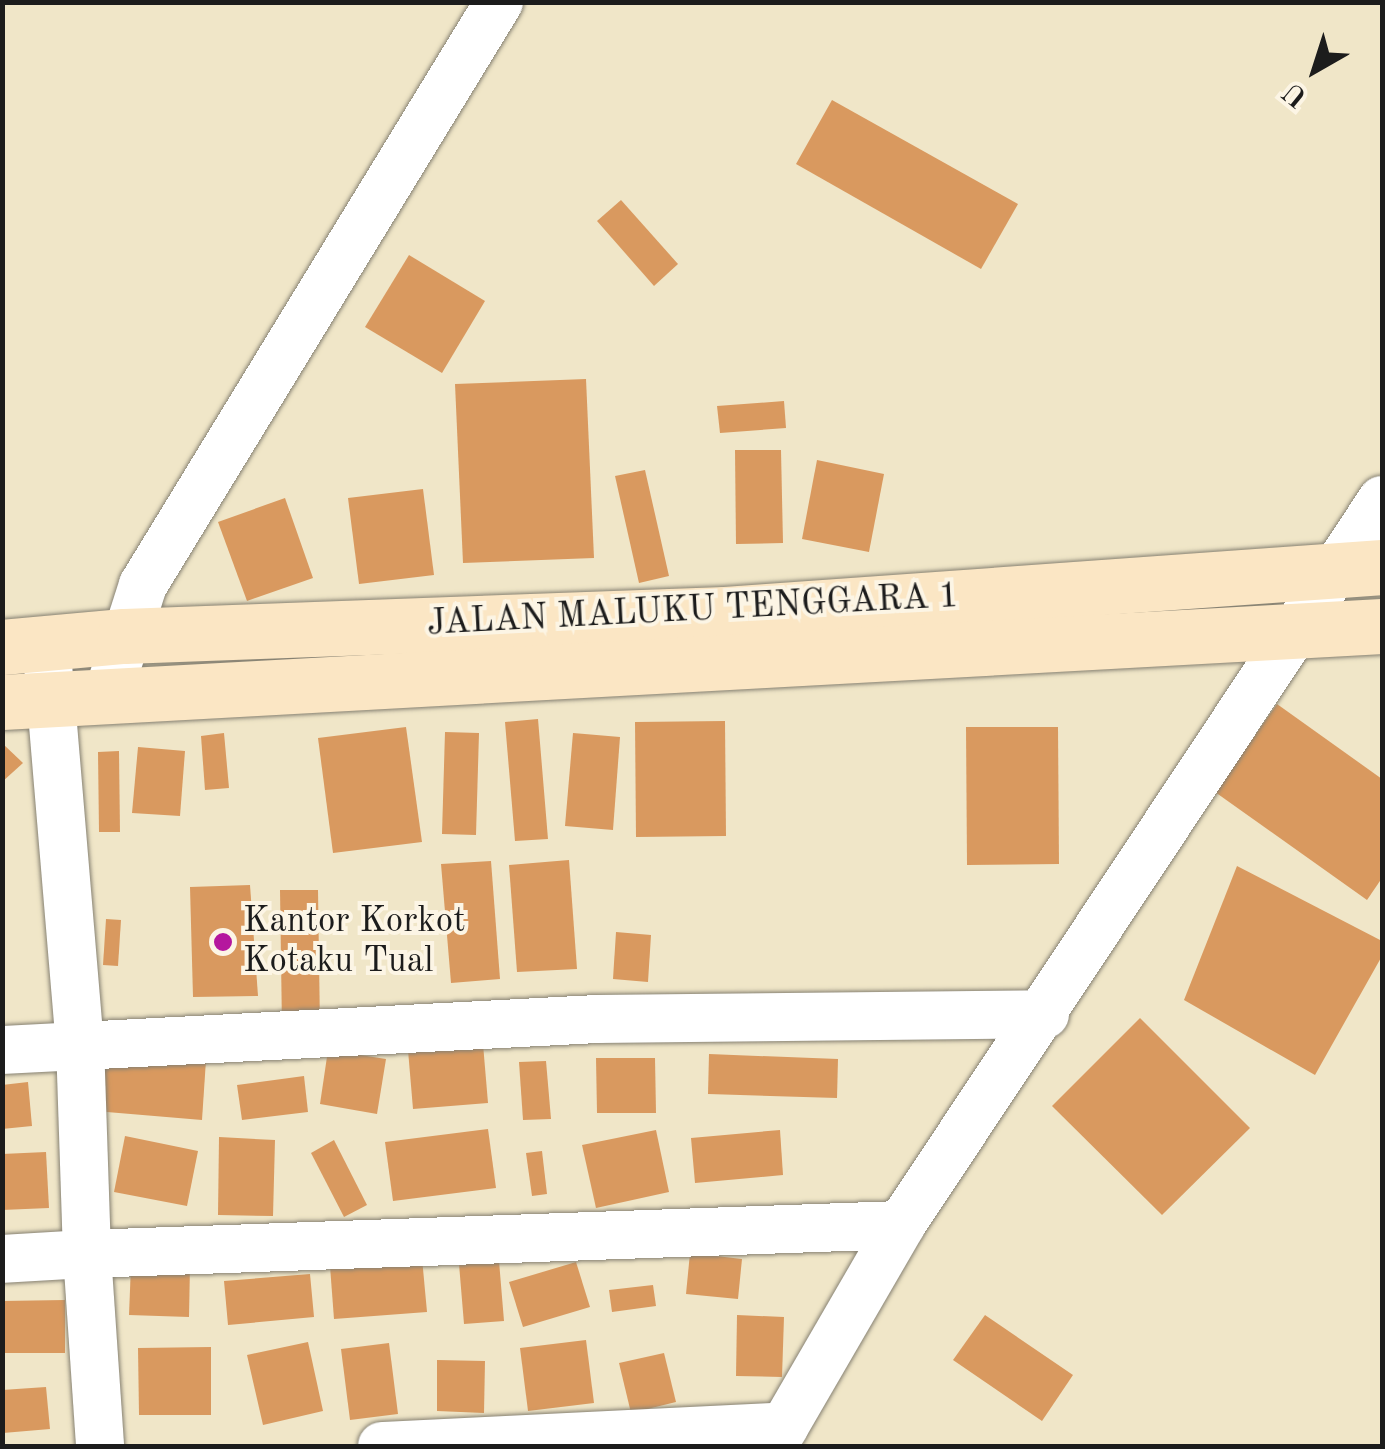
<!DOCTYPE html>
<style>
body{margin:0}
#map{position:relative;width:1385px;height:1449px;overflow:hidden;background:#f0e6c8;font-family:"Old Standard TT",serif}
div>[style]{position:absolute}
.building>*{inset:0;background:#d9995f}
.roads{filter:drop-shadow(0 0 2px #868172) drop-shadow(0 0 2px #868172)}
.street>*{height:48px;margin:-24px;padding:0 24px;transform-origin:24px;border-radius:24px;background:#fff}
.secondary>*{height:55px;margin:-27.5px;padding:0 27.5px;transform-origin:27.5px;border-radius:27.5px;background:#fbe6c4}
.dots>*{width:28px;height:28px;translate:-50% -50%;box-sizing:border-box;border:5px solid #fcf5e5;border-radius:50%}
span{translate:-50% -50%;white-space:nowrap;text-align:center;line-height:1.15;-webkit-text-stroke:8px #fcf5e5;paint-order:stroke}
.street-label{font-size:35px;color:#1c1c1c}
.poi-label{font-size:35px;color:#1c1c1c}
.left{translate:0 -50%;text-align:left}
.frame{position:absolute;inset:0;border:5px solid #1c1c1c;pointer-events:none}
.north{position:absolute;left:1265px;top:20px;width:100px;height:100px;-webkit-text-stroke:8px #fcf5e5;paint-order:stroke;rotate:219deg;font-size:28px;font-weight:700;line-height:40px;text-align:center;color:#1c1c1c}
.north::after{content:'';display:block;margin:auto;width:35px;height:45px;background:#1c1c1c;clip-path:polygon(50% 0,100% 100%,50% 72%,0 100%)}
</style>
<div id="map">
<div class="building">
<div style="clip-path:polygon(832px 100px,1018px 204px,981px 269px,796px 164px)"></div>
<div style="clip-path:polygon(621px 200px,678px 264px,654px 286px,597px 221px)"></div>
<div style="clip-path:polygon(409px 255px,485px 301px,442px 373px,365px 327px)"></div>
<div style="clip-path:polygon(586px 379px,594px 558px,463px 563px,455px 384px)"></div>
<div style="clip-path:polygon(784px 401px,786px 428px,720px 433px,717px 406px)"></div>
<div style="clip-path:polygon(735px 450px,781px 450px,783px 543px,736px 544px)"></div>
<div style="clip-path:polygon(817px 460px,884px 474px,869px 552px,802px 539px)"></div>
<div style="clip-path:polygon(645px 470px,669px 576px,639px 583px,615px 476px)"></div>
<div style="clip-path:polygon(423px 489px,434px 575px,359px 584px,348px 498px)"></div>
<div style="clip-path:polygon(285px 498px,313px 578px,247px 601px,218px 522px)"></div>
<div style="clip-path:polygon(1277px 704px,1382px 779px,1382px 878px,1367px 900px,1215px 792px)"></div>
<div style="clip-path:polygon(538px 719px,548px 839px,515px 841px,505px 722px)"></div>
<div style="clip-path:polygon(725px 721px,726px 836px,636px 837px,635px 722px)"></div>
<div style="clip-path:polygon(406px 727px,422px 842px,333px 853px,318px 738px)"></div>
<div style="clip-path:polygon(966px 727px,1058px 727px,1059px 864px,967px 865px)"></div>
<div style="clip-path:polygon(445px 732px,479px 733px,476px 835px,442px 834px)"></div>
<div style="clip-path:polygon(224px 733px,229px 788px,205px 790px,201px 736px)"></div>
<div style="clip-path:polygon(573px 733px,620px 737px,613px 830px,565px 826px)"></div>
<div style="clip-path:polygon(2px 743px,23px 763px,2px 782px)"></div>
<div style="clip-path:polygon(138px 747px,185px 751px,180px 816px,132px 813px)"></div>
<div style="clip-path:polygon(119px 751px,120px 832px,99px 832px,98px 752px)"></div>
<div style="clip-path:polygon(569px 860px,577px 969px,517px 972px,509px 865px)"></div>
<div style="clip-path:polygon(491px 861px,500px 979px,451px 983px,441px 864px)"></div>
<div style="clip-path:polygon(1237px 866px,1382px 941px,1382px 956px,1315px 1075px,1184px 1000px)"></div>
<div style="clip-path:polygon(250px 885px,258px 996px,193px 997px,190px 887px)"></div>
<div style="clip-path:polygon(280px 890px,318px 890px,320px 1027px,282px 1027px)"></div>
<div style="clip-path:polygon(106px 919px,121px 920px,118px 966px,103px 965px)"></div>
<div style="clip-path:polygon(616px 932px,651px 935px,648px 982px,613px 979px)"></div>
<div style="clip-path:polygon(1140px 1018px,1250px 1128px,1162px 1215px,1052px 1106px)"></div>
<div style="clip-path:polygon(483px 1044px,488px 1103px,413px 1109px,408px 1050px)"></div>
<div style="clip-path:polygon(99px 1050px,206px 1060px,202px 1120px,95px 1111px)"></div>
<div style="clip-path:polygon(328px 1050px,386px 1059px,377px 1114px,320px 1104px)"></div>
<div style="clip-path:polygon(709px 1054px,838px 1059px,837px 1098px,708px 1094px)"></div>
<div style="clip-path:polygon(596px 1058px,655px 1058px,656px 1113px,597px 1113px)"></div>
<div style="clip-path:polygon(546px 1061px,551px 1119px,523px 1120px,519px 1062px)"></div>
<div style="clip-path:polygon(304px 1076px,308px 1112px,242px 1120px,237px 1085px)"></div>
<div style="clip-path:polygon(28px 1082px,32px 1126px,2px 1129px,2px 1085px)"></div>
<div style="clip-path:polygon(488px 1129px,496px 1188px,393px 1201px,385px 1142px)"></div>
<div style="clip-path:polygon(656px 1130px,669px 1192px,596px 1208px,582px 1145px)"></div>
<div style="clip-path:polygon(780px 1130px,783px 1175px,695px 1183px,691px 1138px)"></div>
<div style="clip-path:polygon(125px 1136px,198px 1151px,187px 1206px,114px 1192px)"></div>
<div style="clip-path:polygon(219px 1137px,275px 1140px,273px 1216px,218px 1215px)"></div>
<div style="clip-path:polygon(334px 1140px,367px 1205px,344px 1217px,311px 1153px)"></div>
<div style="clip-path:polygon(542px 1151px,547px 1194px,532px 1196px,526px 1153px)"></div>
<div style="clip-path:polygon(46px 1152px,49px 1208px,2px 1210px,2px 1154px)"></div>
<div style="clip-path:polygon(690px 1253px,742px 1259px,738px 1299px,686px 1294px)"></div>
<div style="clip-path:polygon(422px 1258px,427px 1312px,334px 1319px,330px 1266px)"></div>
<div style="clip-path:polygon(499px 1261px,504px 1321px,464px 1324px,459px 1264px)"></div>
<div style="clip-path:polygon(576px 1262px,590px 1307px,523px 1327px,509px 1282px)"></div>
<div style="clip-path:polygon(131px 1265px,190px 1266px,189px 1317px,129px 1315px)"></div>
<div style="clip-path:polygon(310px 1274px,314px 1317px,228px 1325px,224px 1281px)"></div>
<div style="clip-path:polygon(653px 1285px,656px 1306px,612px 1312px,609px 1290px)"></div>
<div style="clip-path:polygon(65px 1300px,65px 1353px,2px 1353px,2px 1301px)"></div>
<div style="clip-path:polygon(737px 1315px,784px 1317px,782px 1377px,736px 1376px)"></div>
<div style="clip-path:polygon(985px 1315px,1073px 1375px,1042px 1421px,953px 1360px)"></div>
<div style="clip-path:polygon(586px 1340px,594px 1403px,528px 1411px,520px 1348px)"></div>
<div style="clip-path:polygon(308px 1342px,323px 1411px,263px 1425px,247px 1355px)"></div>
<div style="clip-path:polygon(389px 1343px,398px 1414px,350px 1420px,341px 1349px)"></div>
<div style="clip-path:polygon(211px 1347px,211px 1415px,139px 1415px,138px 1348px)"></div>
<div style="clip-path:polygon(664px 1353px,676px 1402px,631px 1413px,619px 1363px)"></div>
<div style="clip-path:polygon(437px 1360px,485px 1361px,484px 1413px,437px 1411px)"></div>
<div style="clip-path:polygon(46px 1387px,50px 1429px,3px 1433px,2px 1390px)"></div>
</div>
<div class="roads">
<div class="street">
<div style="left:108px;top:694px;width:114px;rotate:-72.2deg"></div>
<div style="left:143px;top:585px;width:683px;rotate:-58.59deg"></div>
<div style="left:2px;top:1050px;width:78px;rotate:-2.9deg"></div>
<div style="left:80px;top:1046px;width:384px;rotate:-94.8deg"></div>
<div style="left:901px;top:1225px;width:815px;rotate:177.96deg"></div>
<div style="left:87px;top:1254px;width:208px;rotate:-91.9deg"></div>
<div style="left:80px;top:1046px;width:518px;rotate:-2.99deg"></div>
<div style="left:597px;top:1019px;width:448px;rotate:-0.6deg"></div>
<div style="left:2px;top:1259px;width:85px;rotate:-3.4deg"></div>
<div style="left:87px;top:1254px;width:192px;rotate:86.1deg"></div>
<div style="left:382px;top:1446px;width:403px;rotate:-2.8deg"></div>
<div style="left:773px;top:1446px;width:255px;rotate:-59.9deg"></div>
<div style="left:901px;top:1225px;width:870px;rotate:-56.44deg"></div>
</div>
<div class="secondary">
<div style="left:2px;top:647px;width:122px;rotate:-5.2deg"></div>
<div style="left:124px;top:636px;width:601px;rotate:-2.1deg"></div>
<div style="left:725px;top:614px;width:659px;rotate:-4.09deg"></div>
<div style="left:2px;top:702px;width:1382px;rotate:-3.15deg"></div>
</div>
</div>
<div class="dots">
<div style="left:223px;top:942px;background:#b5179e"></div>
</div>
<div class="street-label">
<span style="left:693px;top:611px;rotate:-3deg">JALAN MALUKU TENGGARA 1</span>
</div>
<div class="poi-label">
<span class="left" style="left:243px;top:942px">Kantor Korkot<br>Kotaku Tual</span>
</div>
<div class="frame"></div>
<div class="north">U</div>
</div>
